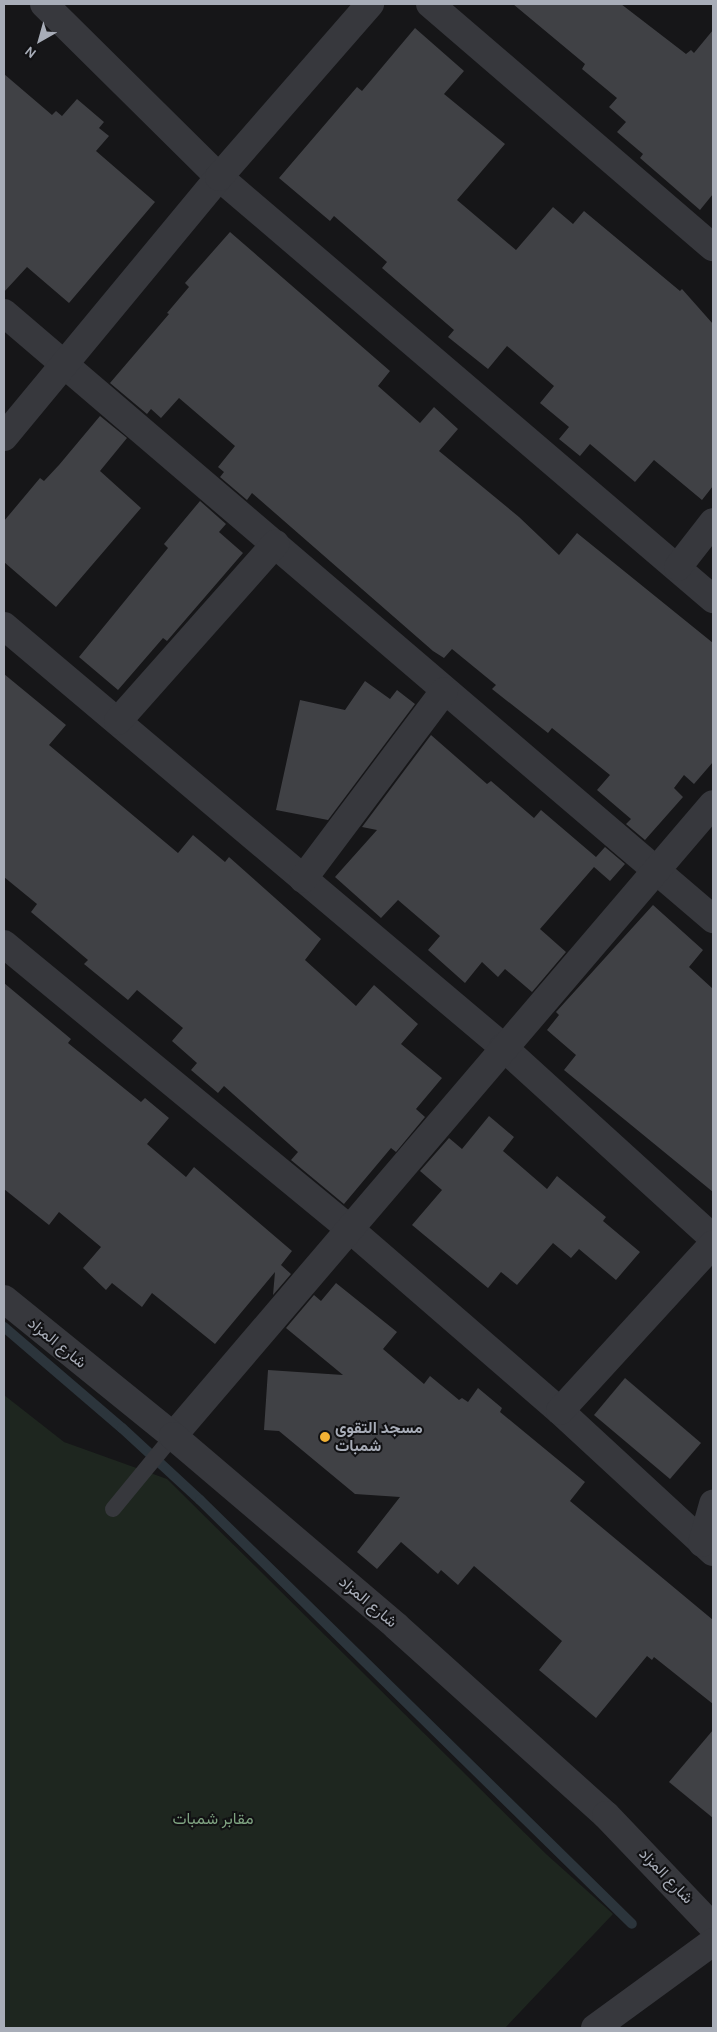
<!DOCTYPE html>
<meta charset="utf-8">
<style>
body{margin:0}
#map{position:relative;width:717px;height:2032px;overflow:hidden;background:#161618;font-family:Karla,Vazirmatn,sans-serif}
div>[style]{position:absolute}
.green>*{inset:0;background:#1e261f}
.stream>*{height:10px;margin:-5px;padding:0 5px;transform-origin:5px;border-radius:5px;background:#2c353c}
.building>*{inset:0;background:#404145}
.service>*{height:16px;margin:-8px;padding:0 8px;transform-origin:8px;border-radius:8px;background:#37383d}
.minor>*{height:28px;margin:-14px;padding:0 14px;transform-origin:14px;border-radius:14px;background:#37383d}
.tertiary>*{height:28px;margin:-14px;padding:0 14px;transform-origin:14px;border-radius:14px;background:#37383d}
.dots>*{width:14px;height:14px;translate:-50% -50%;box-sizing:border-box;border:2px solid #111113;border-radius:50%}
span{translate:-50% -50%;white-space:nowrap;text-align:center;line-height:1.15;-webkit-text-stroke:4px #111113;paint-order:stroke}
.street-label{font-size:16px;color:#a8adb8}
.poi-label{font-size:16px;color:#a8adb8;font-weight:700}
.left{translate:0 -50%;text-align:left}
.park-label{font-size:16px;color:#7fa381}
.frame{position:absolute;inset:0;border:5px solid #a8adb8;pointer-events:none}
.north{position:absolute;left:15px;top:15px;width:50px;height:50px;-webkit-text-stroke:4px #111113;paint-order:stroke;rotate:218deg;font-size:14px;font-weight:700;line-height:20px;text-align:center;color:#a8adb8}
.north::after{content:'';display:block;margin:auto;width:18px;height:22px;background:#a8adb8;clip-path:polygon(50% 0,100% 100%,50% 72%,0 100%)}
</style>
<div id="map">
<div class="green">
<div style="clip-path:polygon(4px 1395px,64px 1442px,167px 1479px,546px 1854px,613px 1914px,505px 2028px,4px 2028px)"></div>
</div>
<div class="stream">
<div style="left:4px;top:1327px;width:155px;rotate:40.6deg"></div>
<div style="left:122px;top:1428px;width:106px;rotate:42.7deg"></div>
<div style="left:200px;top:1500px;width:605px;rotate:44.46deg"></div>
</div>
<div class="building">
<div style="clip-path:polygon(513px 4px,621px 4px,686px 54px,691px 50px,694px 53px,713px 30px,713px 194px,700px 210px,640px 158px,643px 154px,617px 132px,626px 122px,609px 107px,617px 98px,582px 69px,585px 64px)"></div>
<div style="clip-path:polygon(415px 28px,464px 71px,444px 94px,505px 144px,457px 200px,516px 250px,553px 207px,573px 224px,584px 211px,680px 291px,682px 289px,713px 324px,713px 486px,702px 500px,654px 460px,635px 482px,590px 444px,580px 456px,559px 439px,569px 427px,540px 403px,554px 386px,507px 346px,488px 369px,448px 337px,454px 330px,382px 268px,387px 262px,334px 216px,330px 221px,279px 178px,357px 87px,362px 91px)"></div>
<div style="clip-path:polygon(4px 74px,52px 115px,56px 111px,62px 116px,77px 99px,104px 122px,99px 128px,109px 136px,96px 151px,155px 202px,69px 303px,27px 267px,4px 292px)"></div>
<div style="clip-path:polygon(230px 232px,390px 371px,378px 386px,420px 423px,434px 407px,458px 429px,439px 451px,519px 517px,559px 555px,577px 533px,713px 643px,713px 762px,694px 784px,684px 775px,674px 788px,683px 797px,645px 840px,626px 824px,631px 819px,597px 790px,610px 775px,552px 728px,548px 733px,492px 689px,496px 685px,452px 649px,444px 658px,433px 651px,252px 493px,247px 500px,220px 477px,224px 472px,218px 467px,235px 446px,179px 398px,161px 418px,151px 409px,147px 414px,110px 383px,169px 314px,167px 313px,189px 287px,185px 283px)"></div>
<div style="clip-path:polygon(100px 416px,127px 438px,100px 471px,141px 508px,56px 607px,4px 562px,4px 521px,40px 478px,44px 481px,59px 465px)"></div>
<div style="clip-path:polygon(200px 501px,226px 524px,219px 532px,243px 553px,167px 641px,163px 638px,118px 690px,79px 657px,168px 548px,164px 544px)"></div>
<div style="clip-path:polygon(4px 674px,66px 725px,49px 745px,178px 853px,193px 835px,225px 862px,229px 857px,321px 939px,305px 960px,356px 1006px,374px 985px,418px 1024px,401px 1044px,442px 1078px,416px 1109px,425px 1117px,396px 1152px,391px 1148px,344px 1204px,291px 1160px,298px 1152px,224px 1086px,218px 1093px,191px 1070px,197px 1063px,172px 1041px,183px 1028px,137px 990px,128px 1000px,84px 964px,88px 960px,31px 912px,37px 904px,4px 877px)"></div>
<div style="clip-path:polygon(365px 681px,390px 699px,397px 690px,415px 704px,328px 820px,276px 810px,300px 700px,345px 710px)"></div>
<div style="clip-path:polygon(431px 735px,487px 784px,491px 781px,534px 818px,541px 810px,596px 857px,605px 847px,625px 864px,610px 881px,594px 867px,540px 929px,566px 952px,532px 992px,505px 969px,498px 977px,482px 962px,465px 983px,428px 950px,440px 936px,398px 900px,381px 918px,335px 877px,377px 830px,362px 827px)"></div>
<div style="clip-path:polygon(653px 905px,703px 950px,689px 967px,713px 989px,713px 1192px,564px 1070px,576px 1055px,547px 1030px,559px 1015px,556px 1012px)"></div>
<div style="clip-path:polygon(4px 983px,71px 1039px,68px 1043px,141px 1102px,145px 1098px,169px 1118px,147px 1144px,186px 1177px,194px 1167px,292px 1251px,281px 1265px,291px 1274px,273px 1295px,275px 1272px,215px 1344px,152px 1293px,142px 1307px,112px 1283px,106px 1290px,83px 1268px,101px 1247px,59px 1212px,49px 1225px,4px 1189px)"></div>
<div style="clip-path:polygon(489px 1116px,514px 1137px,503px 1151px,547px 1189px,557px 1176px,606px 1217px,603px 1221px,640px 1252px,616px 1280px,579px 1249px,571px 1258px,553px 1243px,517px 1285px,501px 1272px,488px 1288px,412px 1225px,442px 1190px,420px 1171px,449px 1138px,462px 1149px)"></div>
<div style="clip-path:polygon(336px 1283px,397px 1332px,383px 1349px,424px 1384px,430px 1376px,459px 1400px,462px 1398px,468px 1402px,478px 1388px,502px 1408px,500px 1412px,585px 1482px,570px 1501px,713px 1620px,713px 1704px,654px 1657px,652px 1660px,647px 1656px,596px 1718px,539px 1670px,562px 1641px,474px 1566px,458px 1585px,441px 1570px,438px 1574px,401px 1542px,377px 1569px,357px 1552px,400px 1497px,355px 1494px,279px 1431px,264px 1430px,268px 1370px,343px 1375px,286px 1328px,314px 1295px,321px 1301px)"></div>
<div style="clip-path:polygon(625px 1378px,701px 1443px,670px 1479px,594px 1415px)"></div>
<div style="clip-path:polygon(713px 1730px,713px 1818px,669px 1782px)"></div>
</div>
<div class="service">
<div style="left:113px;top:1509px;width:94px;rotate:-50.6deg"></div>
</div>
<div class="minor">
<div style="left:44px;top:4px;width:246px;rotate:44.7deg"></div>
<div style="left:219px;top:177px;width:650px;rotate:40.51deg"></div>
<div style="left:430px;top:4px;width:373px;rotate:40.7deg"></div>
<div style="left:4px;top:313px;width:933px;rotate:40.52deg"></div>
<div style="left:4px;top:437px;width:337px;rotate:-50.4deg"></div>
<div style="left:219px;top:177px;width:230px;rotate:-48.9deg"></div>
<div style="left:678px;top:567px;width:57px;rotate:-52.1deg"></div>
<div style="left:4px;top:626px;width:653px;rotate:40.15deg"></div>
<div style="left:503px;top:1047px;width:284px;rotate:42.3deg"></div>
<div style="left:118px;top:721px;width:237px;rotate:-48.4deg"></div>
<div style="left:303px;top:879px;width:235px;rotate:-53.1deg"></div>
<div style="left:4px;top:944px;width:450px;rotate:39.5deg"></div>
<div style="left:351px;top:1230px;width:276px;rotate:40.9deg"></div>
<div style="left:560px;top:1411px;width:208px;rotate:42.7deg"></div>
<div style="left:560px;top:1411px;width:226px;rotate:-47.5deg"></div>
<div style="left:173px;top:1436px;width:831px;rotate:-49.49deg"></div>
<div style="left:702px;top:1543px;width:41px;rotate:-74.2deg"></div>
</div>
<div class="tertiary">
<div style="left:4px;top:1299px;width:218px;rotate:39deg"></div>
<div style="left:173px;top:1436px;width:293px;rotate:40.4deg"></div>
<div style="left:396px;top:1626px;width:283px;rotate:42deg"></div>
<div style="left:606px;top:1815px;width:155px;rotate:46.3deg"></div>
<div style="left:595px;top:2028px;width:146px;rotate:-36.1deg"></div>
</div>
<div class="dots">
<div style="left:325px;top:1437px;background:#f2b134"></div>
</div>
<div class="street-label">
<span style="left:57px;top:1343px;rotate:39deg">شارع المزاد</span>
<span style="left:368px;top:1602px;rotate:40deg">شارع المزاد</span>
<span style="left:666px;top:1876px;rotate:46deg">شارع المزاد</span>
</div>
<div class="poi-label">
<span class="left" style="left:335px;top:1437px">مسجد التقوى<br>شمبات</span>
</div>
<div class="park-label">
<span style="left:213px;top:1819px">مقابر شمبات</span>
</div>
<div class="frame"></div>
<div class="north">N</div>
</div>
